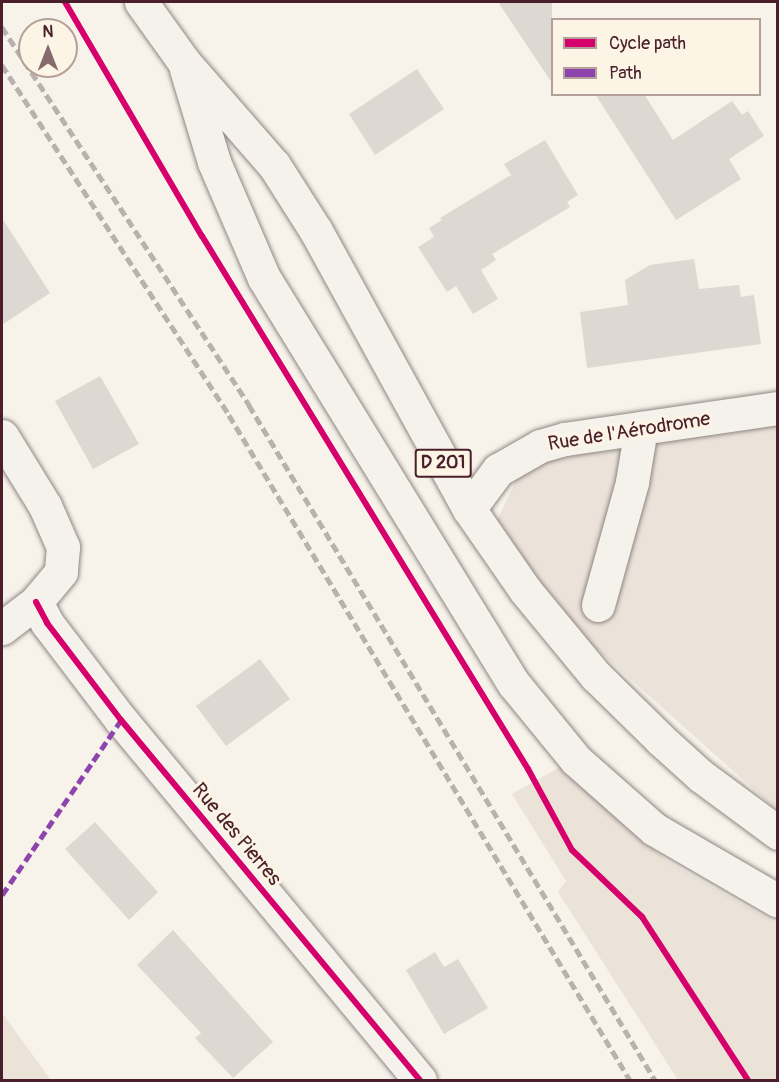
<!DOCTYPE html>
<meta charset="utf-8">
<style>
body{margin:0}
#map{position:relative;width:779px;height:1082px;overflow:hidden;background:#f7f3ea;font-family:Pangolin,sans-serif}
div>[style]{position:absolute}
.built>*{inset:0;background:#ebe3d9}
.green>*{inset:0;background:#ebe2d8}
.building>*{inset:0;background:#ddd8d2}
.roads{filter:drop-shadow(0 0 2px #908684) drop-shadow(0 0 2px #908684)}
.minor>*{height:33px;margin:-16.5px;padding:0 16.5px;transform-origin:16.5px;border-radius:16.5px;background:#f5f2ec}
.major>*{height:33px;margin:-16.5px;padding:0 16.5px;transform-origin:16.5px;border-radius:16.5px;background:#f5f2ec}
.rail>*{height:4.5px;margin-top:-2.25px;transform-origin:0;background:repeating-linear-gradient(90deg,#b8b1ae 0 9px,transparent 0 13.5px)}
.quiet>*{height:4.5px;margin-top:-2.25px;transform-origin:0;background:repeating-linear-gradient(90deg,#8e44ad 0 9px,transparent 0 13.5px)}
.cycleway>*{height:6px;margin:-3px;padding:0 3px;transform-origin:3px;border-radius:3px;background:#d6006c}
span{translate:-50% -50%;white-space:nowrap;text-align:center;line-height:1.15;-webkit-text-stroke:6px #fcf5e5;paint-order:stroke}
.shield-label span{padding:2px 4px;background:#fcf5e5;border:2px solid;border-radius:4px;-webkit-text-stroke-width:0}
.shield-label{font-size:18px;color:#4a1f2b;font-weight:700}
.street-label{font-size:20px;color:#4a1f2b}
.frame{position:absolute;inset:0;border:3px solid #4a1f2b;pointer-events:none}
.legend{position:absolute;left:551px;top:18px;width:210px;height:78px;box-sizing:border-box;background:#fcf5e5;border:2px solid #b59f9b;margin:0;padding:8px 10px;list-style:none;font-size:18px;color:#4a1f2b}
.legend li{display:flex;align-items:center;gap:12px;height:30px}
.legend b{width:30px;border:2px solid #b59f9b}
.north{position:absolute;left:18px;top:18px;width:60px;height:60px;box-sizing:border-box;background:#fcf5e5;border:2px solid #b59f9b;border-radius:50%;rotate:0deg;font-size:16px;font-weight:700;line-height:24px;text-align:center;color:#4a1f2b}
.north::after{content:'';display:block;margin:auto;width:21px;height:27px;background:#87696e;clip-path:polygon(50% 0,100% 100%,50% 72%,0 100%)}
</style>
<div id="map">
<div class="built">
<div style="clip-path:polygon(777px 397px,777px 810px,564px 620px,495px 525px,539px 431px)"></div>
</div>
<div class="green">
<div style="clip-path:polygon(560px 767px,667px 861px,777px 924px,777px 1080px,678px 1080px,558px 892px,566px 881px,512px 794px)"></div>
<div style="clip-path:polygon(2px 1013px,51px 1080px,2px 1080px)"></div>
</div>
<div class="building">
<div style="clip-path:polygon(498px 2px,552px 2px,552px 83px)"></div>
<div style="clip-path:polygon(417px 69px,444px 109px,375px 155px,349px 114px)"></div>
<div style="clip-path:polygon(595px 94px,644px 94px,673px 140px,732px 101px,742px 115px,748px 111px,764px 136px,729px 159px,741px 179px,676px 220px)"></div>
<div style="clip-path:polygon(545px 140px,578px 195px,567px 202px,570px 207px,492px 254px,496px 260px,481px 270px,498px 299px,473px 314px,456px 286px,447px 292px,418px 247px,434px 237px,429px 228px,442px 220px,440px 218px,511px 175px,504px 164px)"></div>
<div style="clip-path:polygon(2px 218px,50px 293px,2px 325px)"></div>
<div style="clip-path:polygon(694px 259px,699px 289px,739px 285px,741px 297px,754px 295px,761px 344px,587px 368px,580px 312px,628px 305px,625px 280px,650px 265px)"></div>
<div style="clip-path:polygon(100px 376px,139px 444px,93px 469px,55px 401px)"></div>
<div style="clip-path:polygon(260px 659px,290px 699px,226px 746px,196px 706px)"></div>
<div style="clip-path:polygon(95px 822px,158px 892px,129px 920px,65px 849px)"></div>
<div style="clip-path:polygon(173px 930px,273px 1042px,233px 1078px,195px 1038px,201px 1033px,137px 965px)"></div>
<div style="clip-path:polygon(435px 952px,444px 967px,458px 959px,488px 1008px,444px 1034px,406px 970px)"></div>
</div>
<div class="roads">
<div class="minor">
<div style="left:2px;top:436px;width:82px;rotate:58.4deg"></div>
<div style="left:45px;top:506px;width:45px;rotate:66.3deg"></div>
<div style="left:63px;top:547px;width:25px;rotate:95deg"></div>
<div style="left:61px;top:572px;width:39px;rotate:130deg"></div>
<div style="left:36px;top:602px;width:43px;rotate:142.6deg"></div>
<div style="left:469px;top:509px;width:49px;rotate:-53.4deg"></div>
<div style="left:498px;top:470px;width:48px;rotate:-29.7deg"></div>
<div style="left:540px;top:446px;width:26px;rotate:-16deg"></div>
<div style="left:565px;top:439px;width:215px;rotate:-8.3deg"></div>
<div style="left:36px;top:602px;width:24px;rotate:62deg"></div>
<div style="left:47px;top:623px;width:122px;rotate:52.7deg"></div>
<div style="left:121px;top:720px;width:468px;rotate:50.3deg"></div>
<div style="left:598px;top:605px;width:128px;rotate:-74.5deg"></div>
<div style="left:632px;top:482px;width:55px;rotate:-80.5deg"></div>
</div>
<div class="major">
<div style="left:141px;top:2px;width:74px;rotate:54.4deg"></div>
<div style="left:184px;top:62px;width:137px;rotate:48.9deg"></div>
<div style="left:274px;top:165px;width:78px;rotate:57.5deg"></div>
<div style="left:316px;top:231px;width:317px;rotate:61.2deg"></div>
<div style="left:469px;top:509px;width:98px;rotate:55.3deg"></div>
<div style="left:525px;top:590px;width:112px;rotate:50.5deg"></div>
<div style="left:596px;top:676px;width:90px;rotate:44.5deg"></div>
<div style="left:660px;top:739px;width:55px;rotate:42.1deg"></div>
<div style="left:701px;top:776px;width:96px;rotate:36.5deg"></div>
<div style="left:186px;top:69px;width:97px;rotate:73.2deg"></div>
<div style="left:214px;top:162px;width:126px;rotate:66.7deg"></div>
<div style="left:264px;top:278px;width:477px;rotate:58.4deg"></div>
<div style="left:514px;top:684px;width:98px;rotate:50.8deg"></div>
<div style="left:576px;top:760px;width:104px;rotate:41.5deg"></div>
<div style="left:654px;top:829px;width:143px;rotate:30.1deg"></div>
</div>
</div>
<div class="rail">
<div style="left:2px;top:27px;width:452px;rotate:56.8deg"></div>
<div style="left:249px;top:405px;width:788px;rotate:58.97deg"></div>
<div style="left:2px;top:65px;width:417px;rotate:57deg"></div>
<div style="left:229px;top:415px;width:777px;rotate:58.91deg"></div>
</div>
<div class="quiet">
<div style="left:2px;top:895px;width:212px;rotate:-55.8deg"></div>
</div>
<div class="cycleway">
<div style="left:65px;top:2px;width:271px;rotate:59.7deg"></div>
<div style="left:202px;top:236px;width:625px;rotate:58.55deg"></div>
<div style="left:528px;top:769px;width:92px;rotate:61.5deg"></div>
<div style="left:572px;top:850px;width:97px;rotate:43.7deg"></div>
<div style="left:642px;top:917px;width:194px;rotate:57deg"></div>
<div style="left:36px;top:602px;width:24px;rotate:62deg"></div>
<div style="left:47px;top:623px;width:122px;rotate:52.7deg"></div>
<div style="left:121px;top:720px;width:468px;rotate:50.3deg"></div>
</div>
<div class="shield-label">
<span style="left:443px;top:463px">D 201</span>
</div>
<div class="street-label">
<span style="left:629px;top:431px;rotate:-9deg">Rue de l'Aérodrome</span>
<span style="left:237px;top:834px;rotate:50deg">Rue des Pierres</span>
</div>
<div class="frame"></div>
<ul class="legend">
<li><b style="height:8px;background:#d6006c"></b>Cycle path</li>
<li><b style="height:8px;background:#8e44ad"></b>Path</li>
</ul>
<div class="north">N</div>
</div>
